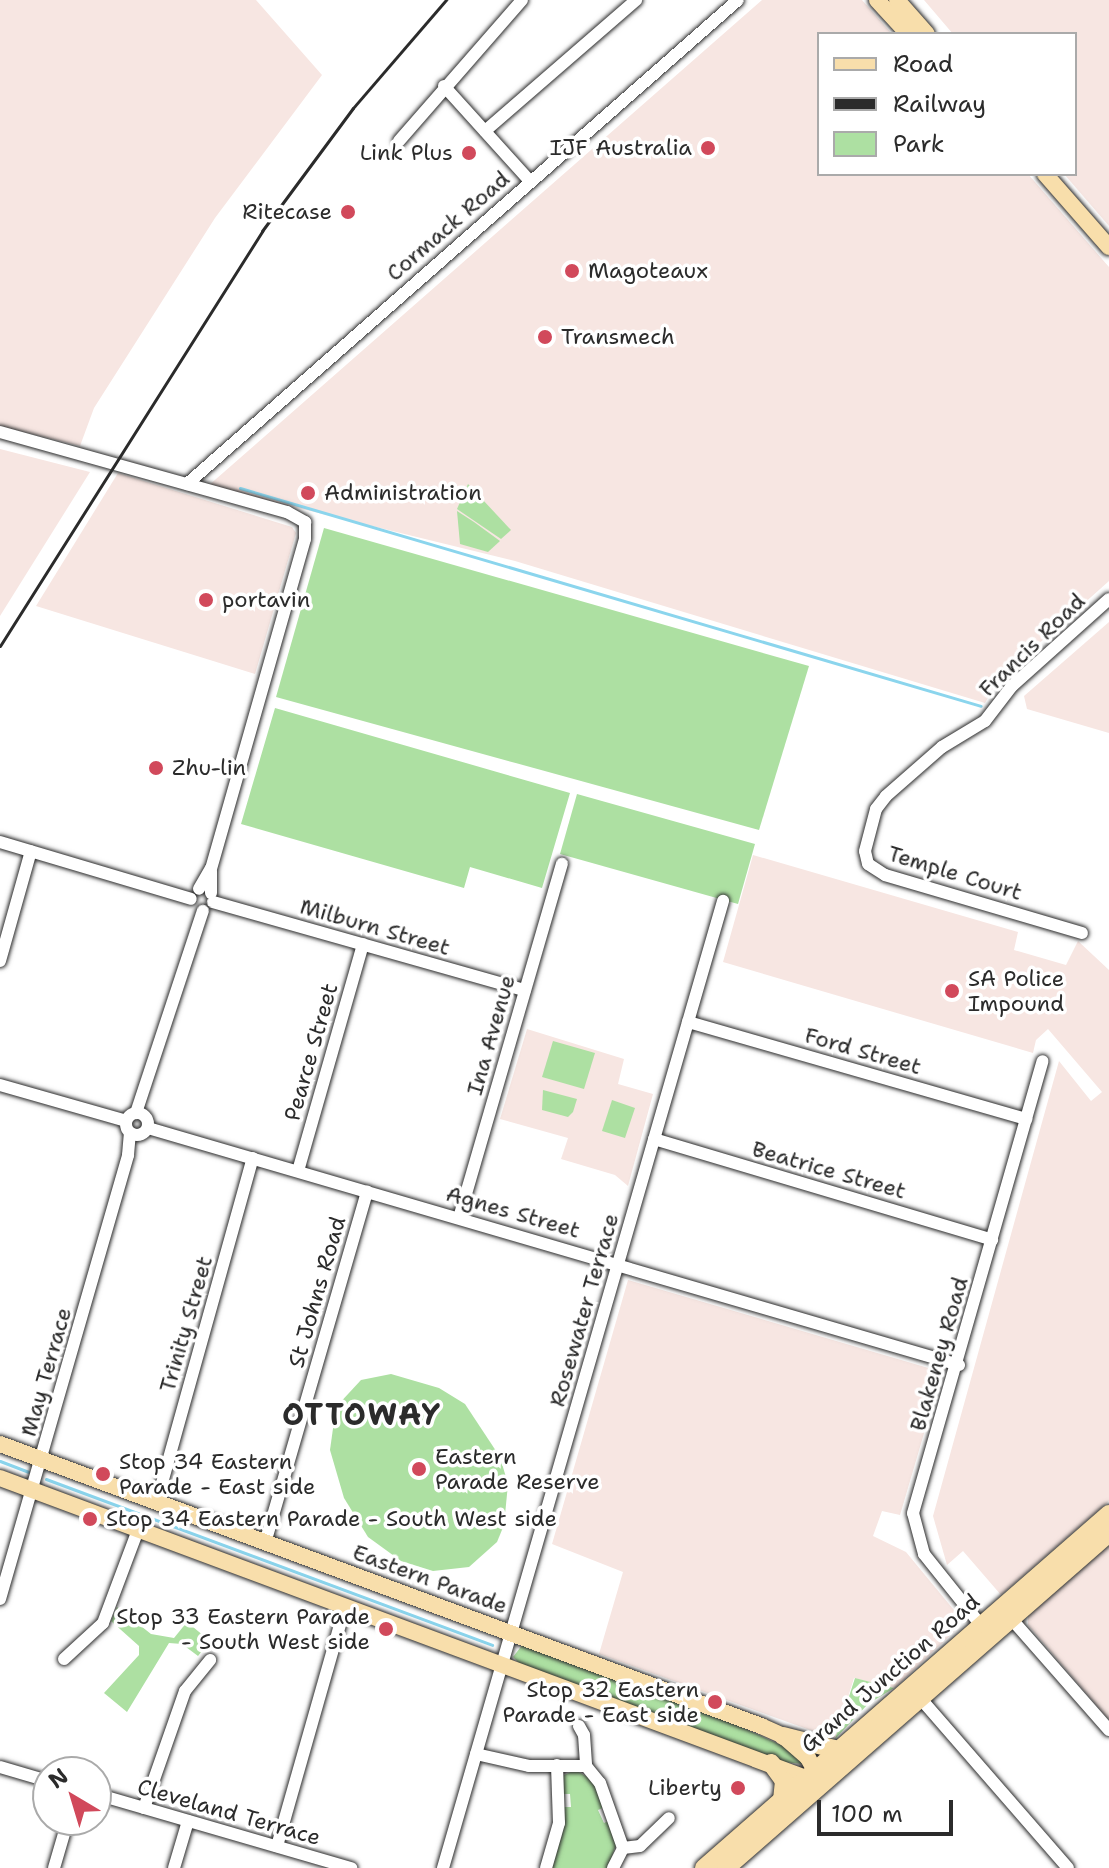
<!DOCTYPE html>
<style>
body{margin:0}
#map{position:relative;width:1109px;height:1868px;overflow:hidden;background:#fff;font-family:"Shantell Sans",sans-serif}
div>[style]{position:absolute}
.built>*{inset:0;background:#f7e6e2}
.green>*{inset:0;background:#ade0a2}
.stream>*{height:3px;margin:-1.5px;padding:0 1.5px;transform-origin:1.5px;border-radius:1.5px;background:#8bd5ed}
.roads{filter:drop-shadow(0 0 2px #2b2b2b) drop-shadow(0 0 2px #2b2b2b)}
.minor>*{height:12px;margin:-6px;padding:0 6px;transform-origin:6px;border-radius:6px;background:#fff}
.minor>.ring{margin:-6px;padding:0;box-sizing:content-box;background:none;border:12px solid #fff;border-radius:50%}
.major>*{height:16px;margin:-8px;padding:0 8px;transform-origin:8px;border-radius:8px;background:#f8deab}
.highway>*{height:18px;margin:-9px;padding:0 9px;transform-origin:9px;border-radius:9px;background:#f8deab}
.rail>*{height:3px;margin:-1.5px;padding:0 1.5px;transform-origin:1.5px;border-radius:1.5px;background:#2b2b2b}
.dots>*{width:22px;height:22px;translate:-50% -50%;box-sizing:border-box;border:4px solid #fff;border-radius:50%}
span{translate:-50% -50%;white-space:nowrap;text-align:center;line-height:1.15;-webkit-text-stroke:7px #fff;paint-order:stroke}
.poi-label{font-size:22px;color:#2b2b2b}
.right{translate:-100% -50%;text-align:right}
.left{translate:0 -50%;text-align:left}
.street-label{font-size:22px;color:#2b2b2b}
.district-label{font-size:30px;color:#2b2b2b;font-weight:700;letter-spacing:2px}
.legend{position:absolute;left:817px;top:32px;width:260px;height:144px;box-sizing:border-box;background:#fff;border:2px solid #aaa;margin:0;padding:10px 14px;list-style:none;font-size:24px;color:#2b2b2b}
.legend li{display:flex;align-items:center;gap:16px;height:40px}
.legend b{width:40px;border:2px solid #aaa}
.north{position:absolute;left:32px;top:1756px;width:80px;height:80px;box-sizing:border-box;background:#fff;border:2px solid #aaa;border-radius:50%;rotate:322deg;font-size:22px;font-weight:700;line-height:32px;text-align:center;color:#2b2b2b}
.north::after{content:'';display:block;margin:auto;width:28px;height:36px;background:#d1495b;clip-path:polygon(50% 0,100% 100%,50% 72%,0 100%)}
.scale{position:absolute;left:817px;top:1800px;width:136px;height:36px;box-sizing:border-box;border:4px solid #2b2b2b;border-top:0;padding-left:10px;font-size:24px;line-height:28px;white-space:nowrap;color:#2b2b2b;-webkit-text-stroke:6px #fff;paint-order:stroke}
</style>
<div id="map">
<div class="built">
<div style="clip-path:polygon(0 0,256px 0,322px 75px,215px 218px,94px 408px,80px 446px,0 426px)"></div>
<div style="clip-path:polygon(762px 0,862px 0,892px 34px,819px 34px,819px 174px,1028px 174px,1109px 267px,1109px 581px,997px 681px,985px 703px,515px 561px,208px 486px)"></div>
<div style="clip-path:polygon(924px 0,1109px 0,1109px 226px,1064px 174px,1075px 174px,1075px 34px,953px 34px)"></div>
<div style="clip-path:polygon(0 449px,90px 472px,0 616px)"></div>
<div style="clip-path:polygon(118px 473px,292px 527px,296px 533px,255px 674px,36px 606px)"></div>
<div style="clip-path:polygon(1109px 622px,1109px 733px,1027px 709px,1024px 696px)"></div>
<div style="clip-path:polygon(753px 855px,1018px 932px,1014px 950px,1066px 965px,1078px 941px,1109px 970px,1109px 1501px,1001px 1595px,963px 1551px,947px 1565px,933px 1516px,1059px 1061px,1091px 1101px,1102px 1092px,1048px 1029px,1036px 1040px,1033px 1053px,723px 962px)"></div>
<div style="clip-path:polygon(527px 1029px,624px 1059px,618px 1084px,653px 1094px,628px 1186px,615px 1175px,561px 1159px,568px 1138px,500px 1119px)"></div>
<div style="clip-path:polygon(628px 1280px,942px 1372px,900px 1515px,882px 1511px,873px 1536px,906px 1552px,958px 1615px,960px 1626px,895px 1688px,854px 1678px,835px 1739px,599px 1654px,623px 1572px,552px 1544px)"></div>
<div style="clip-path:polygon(1109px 1545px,1109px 1720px,1028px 1625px,1028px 1616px)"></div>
</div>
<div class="green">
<div style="clip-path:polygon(468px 484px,511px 530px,501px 539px,457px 509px)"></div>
<div style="clip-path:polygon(457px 511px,474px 522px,500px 541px,488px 552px,460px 544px)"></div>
<div style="clip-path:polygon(324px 528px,809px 666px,759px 830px,276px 697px)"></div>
<div style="clip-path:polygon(275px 708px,570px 793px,542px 888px,470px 867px,464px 888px,241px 824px)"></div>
<div style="clip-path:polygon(577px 794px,755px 844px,738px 904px,560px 854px)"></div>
<div style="clip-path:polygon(553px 1041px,595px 1053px,584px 1089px,542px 1077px)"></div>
<div style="clip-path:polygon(543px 1090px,577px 1099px,573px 1112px,568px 1117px,542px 1110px)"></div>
<div style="clip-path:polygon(612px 1100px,635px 1108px,625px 1138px,602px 1131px)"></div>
<div style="clip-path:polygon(391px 1374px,439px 1388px,465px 1404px,500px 1457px,508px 1484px,504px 1525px,497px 1542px,469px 1567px,433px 1571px,401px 1561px,368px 1537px,344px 1498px,330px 1450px,336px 1407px,361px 1380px)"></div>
<div style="clip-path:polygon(117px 1607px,151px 1634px,174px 1638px,187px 1622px,210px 1641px,198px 1656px,182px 1644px,169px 1643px,127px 1712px,104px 1693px,139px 1655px,139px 1646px,111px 1621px)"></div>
<div style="clip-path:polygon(523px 1644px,714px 1715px,790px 1749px,803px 1764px,783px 1762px,520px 1664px,513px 1657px)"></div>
<div style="clip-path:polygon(855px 1678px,894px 1688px,868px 1704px,835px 1739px)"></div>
<div style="clip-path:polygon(575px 1770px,593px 1780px,605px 1807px,598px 1810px,604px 1823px,610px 1820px,618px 1839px,608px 1868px,550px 1868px,562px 1835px,562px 1807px,571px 1807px,570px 1794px,562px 1794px,562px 1776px)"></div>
</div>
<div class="stream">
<div style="left:240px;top:488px;width:772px;rotate:16.39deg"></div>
<div style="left:0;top:1461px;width:30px;rotate:21deg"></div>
<div style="left:46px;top:1479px;width:476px;rotate:20.4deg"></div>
</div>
<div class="roads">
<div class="minor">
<div style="left:444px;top:86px;width:127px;rotate:47.9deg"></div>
<div style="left:485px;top:131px;width:200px;rotate:-40.9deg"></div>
<div style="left:399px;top:141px;width:187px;rotate:-48.9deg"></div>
<div style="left:0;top:432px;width:298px;rotate:15.6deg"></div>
<div style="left:287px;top:512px;width:21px;rotate:29deg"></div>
<div style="left:305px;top:522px;width:17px;rotate:90deg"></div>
<div style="left:305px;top:539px;width:342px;rotate:105.9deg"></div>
<div style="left:211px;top:868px;width:24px;rotate:120deg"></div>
<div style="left:187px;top:484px;width:733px;rotate:-41.3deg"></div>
<div style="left:0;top:842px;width:199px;rotate:16.6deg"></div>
<div style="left:211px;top:893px;width:22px;rotate:-90deg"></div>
<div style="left:213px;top:902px;width:324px;rotate:15.8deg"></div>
<div style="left:1082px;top:933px;width:205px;rotate:-163.6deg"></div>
<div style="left:885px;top:875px;width:20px;rotate:-147deg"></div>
<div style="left:868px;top:864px;width:13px;rotate:-103deg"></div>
<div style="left:865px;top:851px;width:43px;rotate:-75.3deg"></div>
<div style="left:876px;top:809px;width:16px;rotate:-52deg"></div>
<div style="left:886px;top:796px;width:74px;rotate:-41.2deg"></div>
<div style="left:942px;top:747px;width:50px;rotate:-31.2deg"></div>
<div style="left:985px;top:721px;width:44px;rotate:-52.4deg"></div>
<div style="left:1012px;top:686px;width:130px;rotate:-41.9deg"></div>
<div style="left:0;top:961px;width:114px;rotate:-74.3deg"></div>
<div style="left:688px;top:1022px;width:352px;rotate:16deg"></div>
<div style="left:0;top:1085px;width:131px;rotate:15.9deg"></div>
<div class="ring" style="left:126px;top:1113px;width:10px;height:10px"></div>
<div style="left:136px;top:1113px;width:213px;rotate:-71.7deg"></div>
<div style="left:148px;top:1128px;width:845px;rotate:16.29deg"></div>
<div style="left:654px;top:1139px;width:353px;rotate:16.6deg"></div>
<div style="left:298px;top:1171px;width:236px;rotate:-74deg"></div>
<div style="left:459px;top:1218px;width:369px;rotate:-73.8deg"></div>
<div style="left:157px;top:1501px;width:356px;rotate:-74.4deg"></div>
<div style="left:265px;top:1543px;width:366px;rotate:-73.8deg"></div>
<div style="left:0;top:1599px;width:462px;rotate:-73.9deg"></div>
<div style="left:128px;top:1155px;width:22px;rotate:-85deg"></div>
<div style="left:1008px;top:1615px;width:153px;rotate:48.7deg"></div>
<div style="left:984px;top:1629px;width:96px;rotate:-128.7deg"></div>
<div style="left:924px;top:1554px;width:42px;rotate:-105deg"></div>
<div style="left:913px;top:1513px;width:470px;rotate:-74deg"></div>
<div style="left:64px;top:1659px;width:53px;rotate:-42.7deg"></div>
<div style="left:103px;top:1623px;width:99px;rotate:-69.4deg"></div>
<div style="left:921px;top:1699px;width:224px;rotate:49deg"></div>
<div style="left:579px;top:1726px;width:10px;rotate:61deg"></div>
<div style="left:584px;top:1735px;width:31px;rotate:86deg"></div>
<div style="left:476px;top:1754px;width:54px;rotate:12.8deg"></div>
<div style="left:529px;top:1766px;width:57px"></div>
<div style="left:586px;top:1766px;width:22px;rotate:51deg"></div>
<div style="left:600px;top:1783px;width:69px;rotate:70.5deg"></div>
<div style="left:0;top:1767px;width:50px;rotate:16.3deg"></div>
<div style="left:96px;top:1794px;width:266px;rotate:16.2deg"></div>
<div style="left:144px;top:1808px;width:124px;rotate:-70.7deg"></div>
<div style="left:185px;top:1691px;width:40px;rotate:-51deg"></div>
<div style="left:277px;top:1846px;width:248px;rotate:-74.1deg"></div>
<div style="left:54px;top:1868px;width:50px;rotate:-73.7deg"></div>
<div style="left:174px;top:1868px;width:49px;rotate:-73.4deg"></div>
<div style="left:443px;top:1868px;width:1007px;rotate:-73.85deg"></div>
<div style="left:546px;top:1868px;width:47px;rotate:-73.9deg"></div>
<div style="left:559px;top:1823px;width:58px;rotate:-92deg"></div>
<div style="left:613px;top:1868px;width:22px;rotate:-63deg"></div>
<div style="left:623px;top:1848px;width:17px;rotate:-7deg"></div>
<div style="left:640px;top:1846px;width:40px;rotate:-44deg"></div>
</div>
<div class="major">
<div style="left:877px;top:0;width:46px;rotate:47.6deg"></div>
<div style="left:897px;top:0;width:45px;rotate:48.6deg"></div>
<div style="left:1045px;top:174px;width:97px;rotate:48.8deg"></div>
<div style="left:0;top:1444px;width:812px;rotate:20.33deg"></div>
<div style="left:761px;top:1726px;width:24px;rotate:24deg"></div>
<div style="left:783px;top:1736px;width:33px;rotate:41deg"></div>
<div style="left:808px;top:1758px;width:25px;rotate:61deg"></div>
<div style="left:0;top:1478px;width:860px;rotate:20.42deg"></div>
</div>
<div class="highway">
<div style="left:783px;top:1736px;width:57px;rotate:14.3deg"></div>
<div style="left:771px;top:1763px;width:22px;rotate:54deg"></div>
<div style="left:784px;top:1781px;width:18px;rotate:96deg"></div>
<div style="left:704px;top:1868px;width:538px;rotate:-41.16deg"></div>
<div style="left:726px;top:1868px;width:509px;rotate:-41.18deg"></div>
</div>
</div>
<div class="rail">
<div style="left:0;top:646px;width:491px;rotate:-57.7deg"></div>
<div style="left:262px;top:231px;width:153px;rotate:-53.5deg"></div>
<div style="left:353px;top:108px;width:143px;rotate:-49.3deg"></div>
</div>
<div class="dots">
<div style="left:708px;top:148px;background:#d1495b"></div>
<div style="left:469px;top:153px;background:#d1495b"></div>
<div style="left:348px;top:212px;background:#d1495b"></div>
<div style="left:572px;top:271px;background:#d1495b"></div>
<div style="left:545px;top:337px;background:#d1495b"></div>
<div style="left:308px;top:493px;background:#d1495b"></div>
<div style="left:206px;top:600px;background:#d1495b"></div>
<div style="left:156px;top:768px;background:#d1495b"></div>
<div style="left:952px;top:991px;background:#d1495b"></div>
<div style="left:419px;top:1469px;background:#d1495b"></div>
<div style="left:103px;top:1474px;background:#d1495b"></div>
<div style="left:90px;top:1519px;background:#d1495b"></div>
<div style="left:386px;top:1629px;background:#d1495b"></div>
<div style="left:715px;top:1702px;background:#d1495b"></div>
<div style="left:738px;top:1788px;background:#d1495b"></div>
</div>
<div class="poi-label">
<span class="right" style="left:692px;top:148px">IJF Australia</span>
<span class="right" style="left:453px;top:153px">Link Plus</span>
<span class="right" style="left:332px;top:212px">Ritecase</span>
<span class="left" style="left:588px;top:271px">Magoteaux</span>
<span class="left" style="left:561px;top:337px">Transmech</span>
<span class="left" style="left:324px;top:493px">Administration</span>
<span class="left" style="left:222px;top:600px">portavin</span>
<span class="left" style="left:172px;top:768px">Zhu-lin</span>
<span class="left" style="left:968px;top:991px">SA Police<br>Impound</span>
<span class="left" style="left:435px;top:1469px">Eastern<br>Parade Reserve</span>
<span class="left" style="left:119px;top:1474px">Stop 34 Eastern<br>Parade - East side</span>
<span class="left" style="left:106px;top:1519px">Stop 34 Eastern Parade - South West side</span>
<span class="right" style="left:370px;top:1629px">Stop 33 Eastern Parade<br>- South West side</span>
<span class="right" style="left:699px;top:1702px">Stop 32 Eastern<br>Parade - East side</span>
<span class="right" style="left:722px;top:1788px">Liberty</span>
</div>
<div class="street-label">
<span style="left:448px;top:226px;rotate:-41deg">Cormack Road</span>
<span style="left:1032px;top:645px;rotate:-44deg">Francis Road</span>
<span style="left:955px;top:873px;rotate:17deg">Temple Court</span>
<span style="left:375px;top:927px;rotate:16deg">Milburn Street</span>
<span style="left:491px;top:1035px;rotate:-74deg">Ina Avenue</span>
<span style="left:863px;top:1051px;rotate:16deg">Ford Street</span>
<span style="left:311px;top:1052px;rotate:-74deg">Pearce Street</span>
<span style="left:829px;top:1170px;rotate:16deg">Beatrice Street</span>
<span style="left:513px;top:1212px;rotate:16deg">Agnes Street</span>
<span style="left:317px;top:1292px;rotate:-74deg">St Johns Road</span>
<span style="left:584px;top:1310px;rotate:-74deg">Rosewater Terrace</span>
<span style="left:186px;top:1324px;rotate:-74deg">Trinity Street</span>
<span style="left:939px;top:1354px;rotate:-74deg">Blakeney Road</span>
<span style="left:46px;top:1372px;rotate:-74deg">May Terrace</span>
<span style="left:430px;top:1579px;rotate:20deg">Eastern Parade</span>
<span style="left:890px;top:1673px;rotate:-41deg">Grand Junction Road</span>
<span style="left:229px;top:1812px;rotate:16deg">Cleveland Terrace</span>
</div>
<div class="district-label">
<span style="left:362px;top:1415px">OTTOWAY</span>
</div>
<ul class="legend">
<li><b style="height:10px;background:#f8deab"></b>Road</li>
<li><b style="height:10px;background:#2b2b2b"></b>Railway</li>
<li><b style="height:22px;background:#ade0a2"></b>Park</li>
</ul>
<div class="north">N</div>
<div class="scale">100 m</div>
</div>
